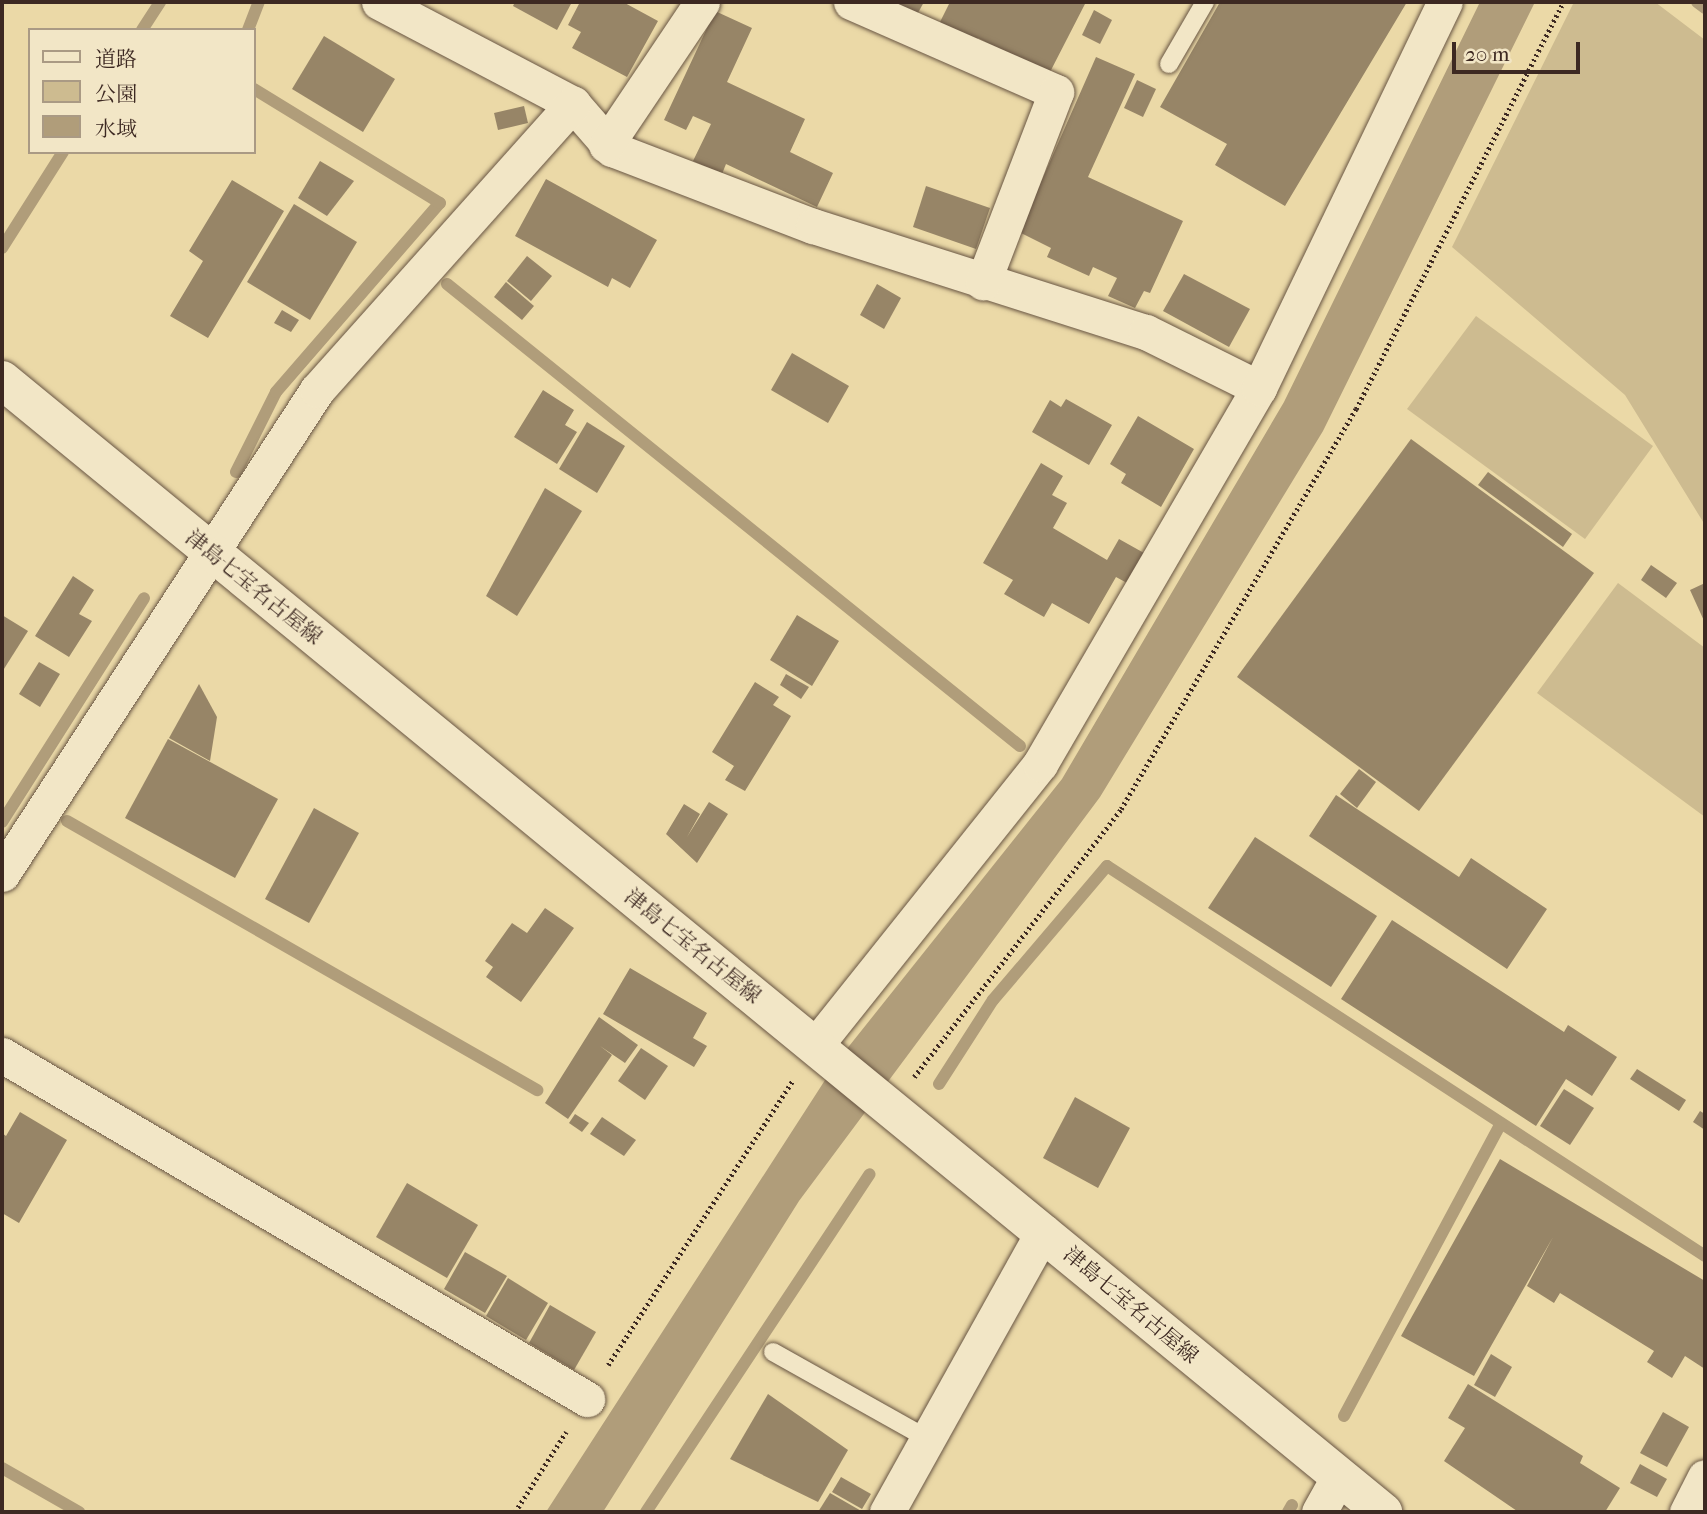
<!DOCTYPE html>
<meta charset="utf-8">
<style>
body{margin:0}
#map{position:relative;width:1707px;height:1514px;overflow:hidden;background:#ebd9a7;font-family:"IM FELL French Canon","Noto Serif JP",serif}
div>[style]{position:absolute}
.green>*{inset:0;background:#cdbb90}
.water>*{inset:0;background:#b09d7a}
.stream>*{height:12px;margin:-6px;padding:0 6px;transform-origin:6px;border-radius:6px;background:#b09d7a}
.building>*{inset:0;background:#978567}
.path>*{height:4.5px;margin-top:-2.25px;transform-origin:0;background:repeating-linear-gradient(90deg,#3d2922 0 2px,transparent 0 5.5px)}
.roads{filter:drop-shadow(0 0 2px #685543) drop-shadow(0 0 2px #685543)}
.service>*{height:18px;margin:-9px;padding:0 9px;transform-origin:9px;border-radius:9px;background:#f2e6c6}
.minor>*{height:35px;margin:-17.5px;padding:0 17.5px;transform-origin:17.5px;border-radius:17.5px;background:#f2e6c6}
.secondary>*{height:38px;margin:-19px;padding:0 19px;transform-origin:19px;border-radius:19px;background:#f2e6c6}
span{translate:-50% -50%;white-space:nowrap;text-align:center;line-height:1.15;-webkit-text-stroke:6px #f2e6c6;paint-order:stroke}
.street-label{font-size:21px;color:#3d2922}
.frame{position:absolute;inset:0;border:4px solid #3d2922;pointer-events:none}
.legend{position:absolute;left:28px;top:28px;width:228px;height:126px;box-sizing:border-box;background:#f2e6c6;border:2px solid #aa9a84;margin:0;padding:9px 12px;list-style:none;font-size:21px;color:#3d2922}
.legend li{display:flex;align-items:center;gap:14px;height:35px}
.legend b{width:35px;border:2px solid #aa9a84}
.scale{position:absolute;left:1452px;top:42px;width:128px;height:32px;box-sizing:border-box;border:4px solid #3d2922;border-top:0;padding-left:9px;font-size:21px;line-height:24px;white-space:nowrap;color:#3d2922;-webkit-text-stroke:5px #f2e6c6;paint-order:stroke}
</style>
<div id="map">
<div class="green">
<div style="clip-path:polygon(1574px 2px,1655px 2px,1705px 40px,1705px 525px,1625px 395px,1452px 247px)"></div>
<div style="clip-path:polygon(1476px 316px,1653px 446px,1585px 539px,1407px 409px)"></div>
<div style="clip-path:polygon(1618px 583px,1705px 648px,1705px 817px,1537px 693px)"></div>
</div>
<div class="water">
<div style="clip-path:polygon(1480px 2px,1535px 2px,1323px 431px,1100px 797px,799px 1201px,603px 1512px,546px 1512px,838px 1060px,1062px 779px,1284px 402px)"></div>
</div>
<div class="stream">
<div style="left:1697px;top:2px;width:10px;rotate:37deg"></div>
<div style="left:142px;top:30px;width:33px;rotate:-57deg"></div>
<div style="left:248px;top:30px;width:30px;rotate:-69deg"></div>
<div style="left:2px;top:248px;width:114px;rotate:-57.6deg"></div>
<div style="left:447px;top:284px;width:736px;rotate:38.88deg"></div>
<div style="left:236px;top:472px;width:89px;rotate:-63.4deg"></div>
<div style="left:276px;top:392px;width:250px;rotate:-49.1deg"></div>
<div style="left:440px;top:203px;width:218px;rotate:-148.5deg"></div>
<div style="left:67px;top:821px;width:542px;rotate:29.78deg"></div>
<div style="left:2px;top:822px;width:265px;rotate:-57.6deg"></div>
<div style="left:939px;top:1084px;width:100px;rotate:-57.3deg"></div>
<div style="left:993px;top:1000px;width:176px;rotate:-49.6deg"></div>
<div style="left:1107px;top:866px;width:714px;rotate:33.11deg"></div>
<div style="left:1344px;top:1416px;width:332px;rotate:-61.8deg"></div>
<div style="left:2px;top:1468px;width:89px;rotate:29.7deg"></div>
<div style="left:646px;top:1512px;width:405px;rotate:-56.5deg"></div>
<div style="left:1288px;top:1512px;width:8px;rotate:-60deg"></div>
</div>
<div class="building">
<div style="clip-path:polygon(515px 2px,572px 2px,557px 30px,513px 6px)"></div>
<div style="clip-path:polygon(580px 2px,623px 2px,658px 21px,627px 77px,572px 48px,581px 32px,568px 25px)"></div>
<div style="clip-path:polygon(883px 2px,924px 2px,914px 20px)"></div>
<div style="clip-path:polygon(950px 2px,1086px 2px,1049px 74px,978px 38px,974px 44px,938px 26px)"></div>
<div style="clip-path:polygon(1220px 2px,1407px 2px,1285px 206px,1215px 165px,1227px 144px,1160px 107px)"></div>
<div style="clip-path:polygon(1094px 10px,1112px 20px,1100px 44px,1082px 35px)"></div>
<div style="clip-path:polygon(715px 11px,752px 28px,727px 82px,805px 119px,790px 152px,833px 173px,817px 207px,726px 164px,722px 174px,693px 161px,711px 124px,693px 116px,686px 130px,664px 120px)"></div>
<div style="clip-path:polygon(324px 36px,395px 79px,363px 132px,292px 89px)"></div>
<div style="clip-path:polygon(1096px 57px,1135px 74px,1088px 177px,1183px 221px,1150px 293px,1144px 291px,1135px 308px,1108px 296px,1117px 278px,1093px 267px,1089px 276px,1047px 257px,1051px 248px,1019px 232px)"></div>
<div style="clip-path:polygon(1137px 80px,1156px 89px,1143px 117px,1124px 108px)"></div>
<div style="clip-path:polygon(524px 106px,528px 123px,498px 130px,494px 113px)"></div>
<div style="clip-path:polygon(320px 161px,354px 181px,327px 216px,298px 198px)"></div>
<div style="clip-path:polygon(546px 179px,657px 240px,630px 288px,612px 278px,608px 287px,515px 236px)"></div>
<div style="clip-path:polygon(232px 180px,284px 211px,208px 338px,170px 316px,203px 261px,189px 251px)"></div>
<div style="clip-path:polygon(926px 186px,990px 208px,976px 249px,913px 227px)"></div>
<div style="clip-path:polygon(294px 204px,357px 242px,310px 320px,247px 282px)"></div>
<div style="clip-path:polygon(527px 256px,552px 276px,531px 301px,507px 281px)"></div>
<div style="clip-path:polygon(1184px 274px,1250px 309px,1229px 347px,1163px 311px)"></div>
<div style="clip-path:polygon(506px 282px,534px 306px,522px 320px,494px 297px)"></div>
<div style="clip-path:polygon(877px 284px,901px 298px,884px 329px,860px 315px)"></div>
<div style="clip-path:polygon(282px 310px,299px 320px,291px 332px,274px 323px)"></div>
<div style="clip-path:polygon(792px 353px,849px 386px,828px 423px,771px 390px)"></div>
<div style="clip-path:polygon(543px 390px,574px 410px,565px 425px,577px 432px,557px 464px,514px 437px)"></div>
<div style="clip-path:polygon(1066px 399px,1112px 425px,1089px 465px,1032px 432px,1050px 400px,1061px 407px)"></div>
<div style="clip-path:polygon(1138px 416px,1194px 449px,1161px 507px,1121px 483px,1126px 474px,1110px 464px)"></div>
<div style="clip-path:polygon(587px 422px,625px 446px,597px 493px,559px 469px)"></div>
<div style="clip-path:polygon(1411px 439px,1594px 573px,1419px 811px,1237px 677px)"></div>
<div style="clip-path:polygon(1041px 463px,1063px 476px,1052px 495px,1067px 503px,1053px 528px,1107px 560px,1119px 539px,1144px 553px,1127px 583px,1116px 577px,1089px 624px,1052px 603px,1044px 617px,1004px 594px,1013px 580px,983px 563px)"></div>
<div style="clip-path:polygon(1488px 472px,1572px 534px,1563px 547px,1478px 485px)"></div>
<div style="clip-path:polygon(545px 488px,582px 511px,517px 616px,486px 596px)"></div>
<div style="clip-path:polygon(1651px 565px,1677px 583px,1666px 598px,1641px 580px)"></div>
<div style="clip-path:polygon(73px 576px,94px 590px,79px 614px,92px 621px,69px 657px,35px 636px)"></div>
<div style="clip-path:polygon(1705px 583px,1705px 623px,1690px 590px)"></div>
<div style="clip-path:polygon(2px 615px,28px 631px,2px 672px)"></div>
<div style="clip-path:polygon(797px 615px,839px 641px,812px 686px,770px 660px)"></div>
<div style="clip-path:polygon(39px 662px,60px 674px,40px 707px,19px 694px)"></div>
<div style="clip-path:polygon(786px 674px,809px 687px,801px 699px,780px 685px)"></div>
<div style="clip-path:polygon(755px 682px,779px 697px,773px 705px,791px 716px,745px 791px,725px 780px,734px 766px,712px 752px)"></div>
<div style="clip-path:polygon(199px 684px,217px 717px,210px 761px,169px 738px)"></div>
<div style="clip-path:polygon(168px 739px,278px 799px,235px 878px,125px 818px)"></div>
<div style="clip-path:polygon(1359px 769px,1376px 782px,1357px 808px,1340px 794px)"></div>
<div style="clip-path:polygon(1336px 795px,1459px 877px,1471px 858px,1547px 909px,1507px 969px,1309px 836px)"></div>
<div style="clip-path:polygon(709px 802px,728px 814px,697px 863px,666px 834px,684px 804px,700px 814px,687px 837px)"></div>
<div style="clip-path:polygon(314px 808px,359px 833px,309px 923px,265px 899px)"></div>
<div style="clip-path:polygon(1255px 837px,1377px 916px,1331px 987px,1208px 908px)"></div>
<div style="clip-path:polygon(545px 908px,574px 928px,521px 1002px,486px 977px,493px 967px,485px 961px,512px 923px,527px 933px)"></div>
<div style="clip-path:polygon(1392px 920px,1564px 1032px,1568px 1025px,1617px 1057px,1592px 1096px,1566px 1079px,1536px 1126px,1341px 999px)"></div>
<div style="clip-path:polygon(630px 968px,707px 1013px,693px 1038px,707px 1046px,694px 1067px,603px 1014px)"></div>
<div style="clip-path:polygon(599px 1017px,638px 1045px,625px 1063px,600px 1046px,612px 1055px,568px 1119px,545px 1103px)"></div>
<div style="clip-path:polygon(641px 1048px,668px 1066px,645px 1100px,618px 1081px)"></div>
<div style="clip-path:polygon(1637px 1069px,1686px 1100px,1679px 1111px,1630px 1079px)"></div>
<div style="clip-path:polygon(1564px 1089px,1594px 1108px,1570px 1145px,1540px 1126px)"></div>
<div style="clip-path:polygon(1075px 1097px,1130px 1128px,1098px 1188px,1043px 1158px)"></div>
<div style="clip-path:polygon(1700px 1111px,1705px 1114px,1705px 1130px,1693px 1122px)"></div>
<div style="clip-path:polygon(20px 1112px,67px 1140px,19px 1223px,2px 1213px,2px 1133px,6px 1136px)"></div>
<div style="clip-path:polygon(575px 1114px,589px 1123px,582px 1132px,569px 1123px)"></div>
<div style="clip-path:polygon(602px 1117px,636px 1140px,624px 1156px,590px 1134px)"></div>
<div style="clip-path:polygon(1500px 1159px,1705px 1281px,1705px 1369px,1685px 1356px,1672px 1378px,1647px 1362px,1654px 1351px,1560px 1293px,1554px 1303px,1527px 1286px,1553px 1237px,1474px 1376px,1401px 1336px)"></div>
<div style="clip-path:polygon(407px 1183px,478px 1225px,447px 1278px,376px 1237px)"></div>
<div style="clip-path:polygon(465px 1252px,507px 1276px,485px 1313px,444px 1289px)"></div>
<div style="clip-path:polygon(508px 1278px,548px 1303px,526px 1340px,486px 1316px)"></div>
<div style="clip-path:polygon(550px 1305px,596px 1332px,574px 1370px,529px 1343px)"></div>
<div style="clip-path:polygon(1491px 1354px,1512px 1367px,1495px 1397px,1474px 1385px)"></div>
<div style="clip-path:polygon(1468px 1384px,1583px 1456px,1580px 1463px,1620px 1488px,1605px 1512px,1517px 1511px,1444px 1461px,1465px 1428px,1448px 1418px)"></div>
<div style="clip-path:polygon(768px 1394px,848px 1450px,818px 1502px,730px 1459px)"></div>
<div style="clip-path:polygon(1663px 1412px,1689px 1427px,1667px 1467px,1640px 1453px)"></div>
<div style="clip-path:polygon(1640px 1464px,1667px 1479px,1657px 1497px,1630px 1483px)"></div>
<div style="clip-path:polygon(841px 1477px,871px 1494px,862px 1509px,832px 1492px)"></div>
<div style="clip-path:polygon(830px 1493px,863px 1512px,818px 1512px)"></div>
</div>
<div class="path">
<div style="left:914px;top:1077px;width:339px;rotate:-52.3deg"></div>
<div style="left:1121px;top:809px;width:464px;rotate:-59.6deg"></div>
<div style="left:1356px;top:409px;width:457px;rotate:-63deg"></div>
<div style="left:608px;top:1365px;width:338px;rotate:-57deg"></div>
<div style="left:515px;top:1512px;width:95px;rotate:-57.5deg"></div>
</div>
<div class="roads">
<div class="service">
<div style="left:1169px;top:64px;width:72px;rotate:-59.9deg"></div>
<div style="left:773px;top:1352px;width:178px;rotate:29.3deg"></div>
</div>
<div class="minor">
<div style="left:379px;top:2px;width:219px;rotate:27.7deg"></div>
<div style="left:573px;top:104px;width:60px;rotate:49.1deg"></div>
<div style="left:612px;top:149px;width:215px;rotate:21deg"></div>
<div style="left:813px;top:226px;width:349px;rotate:17.7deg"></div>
<div style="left:1146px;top:332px;width:126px;rotate:26.4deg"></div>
<div style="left:851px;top:2px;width:224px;rotate:23.7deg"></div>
<div style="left:1056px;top:92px;width:204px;rotate:111deg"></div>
<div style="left:606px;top:145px;width:172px;rotate:-56.1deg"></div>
<div style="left:2px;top:874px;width:577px;rotate:-56.94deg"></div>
<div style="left:317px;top:390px;width:384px;rotate:-48.2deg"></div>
<div style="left:815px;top:1046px;width:361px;rotate:-51.4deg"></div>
<div style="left:1040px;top:764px;width:435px;rotate:-59.8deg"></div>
<div style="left:1259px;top:388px;width:428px;rotate:-64.3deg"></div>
<div style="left:2px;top:1055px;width:679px;rotate:30.46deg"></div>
<div style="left:887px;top:1512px;width:321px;rotate:-60.9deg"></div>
<div style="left:1319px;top:1512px;width:41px;rotate:-60.9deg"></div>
<div style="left:1687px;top:1512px;width:39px;rotate:-63deg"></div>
</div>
<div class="secondary">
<div style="left:2px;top:380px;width:1786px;rotate:39.34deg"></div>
</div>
</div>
<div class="street-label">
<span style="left:254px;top:587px;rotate:39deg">津島七宝名古屋線</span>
<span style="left:693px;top:946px;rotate:39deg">津島七宝名古屋線</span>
<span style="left:1131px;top:1305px;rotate:40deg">津島七宝名古屋線</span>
</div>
<div class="frame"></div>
<ul class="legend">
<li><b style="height:9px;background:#f2e6c6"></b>道路</li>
<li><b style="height:19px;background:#cdbb90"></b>公園</li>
<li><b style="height:19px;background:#b09d7a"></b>水域</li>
</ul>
<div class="scale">20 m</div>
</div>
